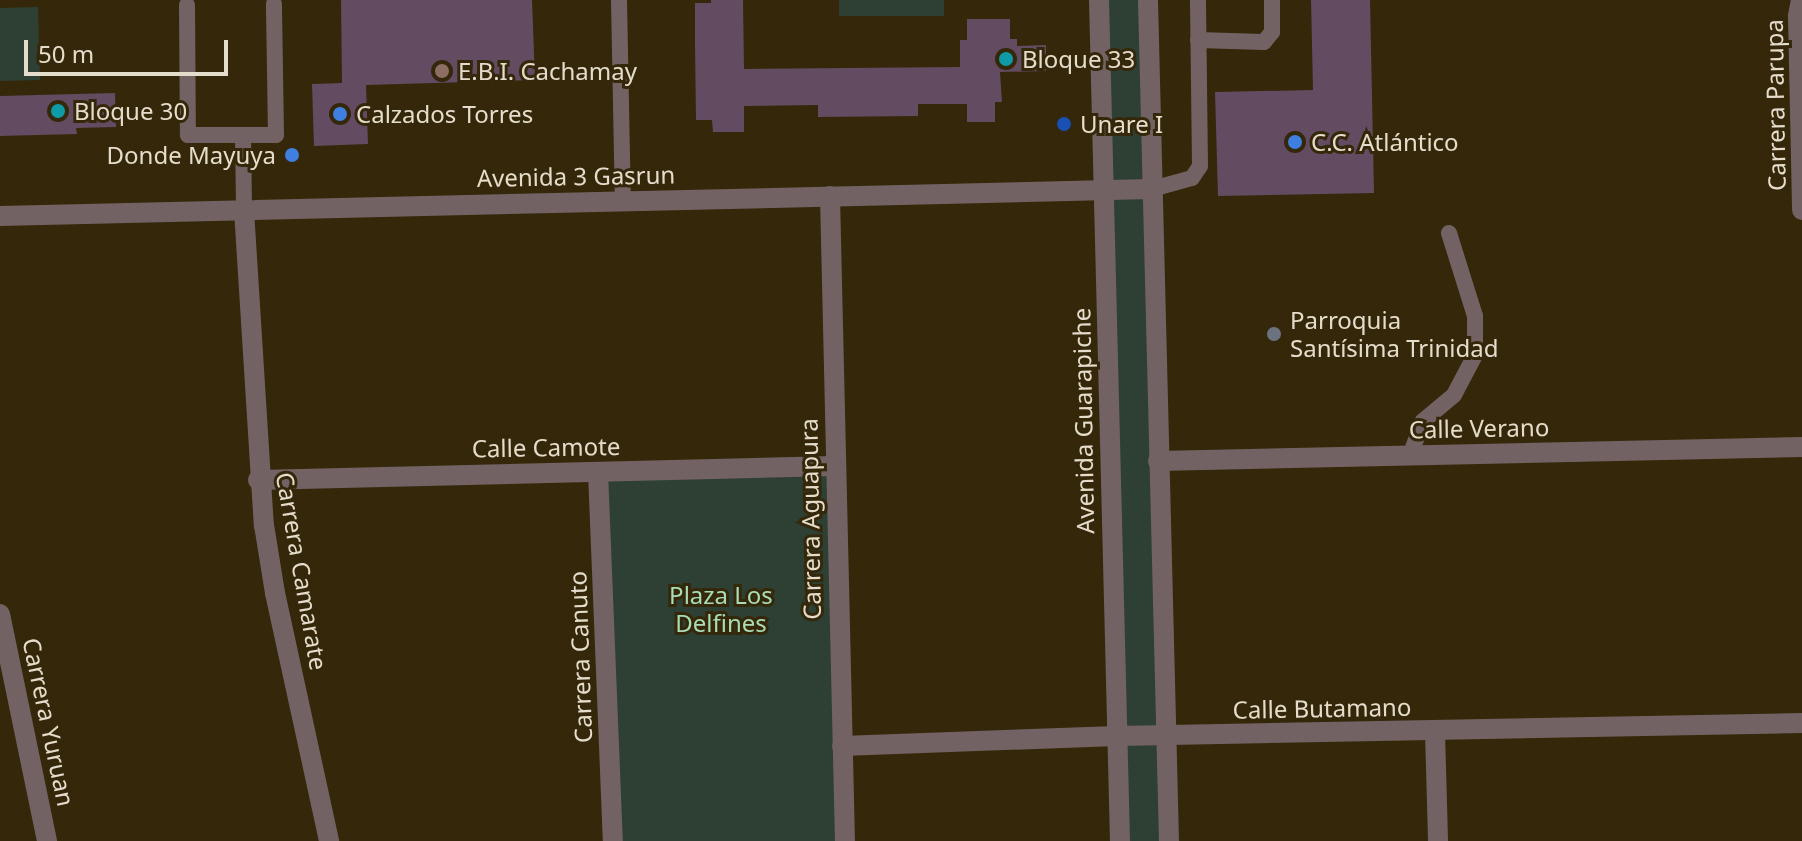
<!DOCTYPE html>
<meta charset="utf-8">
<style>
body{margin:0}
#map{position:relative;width:1802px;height:841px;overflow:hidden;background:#352709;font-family:"Noto Sans",sans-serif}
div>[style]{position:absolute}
.green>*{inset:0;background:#2e4033}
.building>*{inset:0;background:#634b62}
.service>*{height:16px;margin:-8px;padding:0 8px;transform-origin:8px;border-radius:8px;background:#736263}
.minor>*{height:20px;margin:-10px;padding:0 10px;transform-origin:10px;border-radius:10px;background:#736263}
.tertiary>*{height:20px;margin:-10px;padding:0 10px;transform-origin:10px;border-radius:10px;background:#736263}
.dots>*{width:22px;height:22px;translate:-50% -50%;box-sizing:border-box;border:4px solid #352709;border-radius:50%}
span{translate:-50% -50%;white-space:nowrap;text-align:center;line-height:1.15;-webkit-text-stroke:6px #352709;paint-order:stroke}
.poi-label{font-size:24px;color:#e5ddcc}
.left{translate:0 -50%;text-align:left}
.right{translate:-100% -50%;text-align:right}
.street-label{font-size:24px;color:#e5ddcc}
.park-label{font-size:24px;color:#a8dcb6}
.scale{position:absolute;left:24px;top:40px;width:204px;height:36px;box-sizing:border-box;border:4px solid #e5ddcc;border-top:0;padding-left:10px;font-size:24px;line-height:28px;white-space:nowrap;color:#e5ddcc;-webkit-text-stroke:6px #352709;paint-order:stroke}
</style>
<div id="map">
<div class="green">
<div style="clip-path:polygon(839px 0,944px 0,944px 16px,839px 16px)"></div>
<div style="clip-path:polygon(1099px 0,1148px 0,1169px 841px,1120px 841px)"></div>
<div style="clip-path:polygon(38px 7px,40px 80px,0 81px,0 8px)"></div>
<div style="clip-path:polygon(834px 466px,845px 841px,613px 841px,598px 472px)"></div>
</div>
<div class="building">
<div style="clip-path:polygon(341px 0,532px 0,535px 80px,366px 85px,368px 144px,314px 146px,312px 84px,342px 83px)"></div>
<div style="clip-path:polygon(711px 0,743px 0,744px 69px,960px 67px,960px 40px,967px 40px,967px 19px,1010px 19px,1010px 39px,1017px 39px,1017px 46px,1046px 45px,1046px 71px,1000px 72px,1002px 102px,995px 102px,995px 122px,967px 122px,967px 104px,918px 104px,918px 116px,818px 117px,818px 105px,744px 106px,744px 132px,713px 132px,712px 120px,696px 120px,695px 44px,695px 3px,711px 3px)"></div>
<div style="clip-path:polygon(1311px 0,1370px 0,1374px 193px,1218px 196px,1215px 92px,1313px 90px)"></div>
<div style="clip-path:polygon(115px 93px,116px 127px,76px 128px,77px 134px,0 136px,0 96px)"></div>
</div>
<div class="service">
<div style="left:619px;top:0;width:201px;rotate:88.9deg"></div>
<div style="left:187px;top:5px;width:130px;rotate:89.6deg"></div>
<div style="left:188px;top:135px;width:88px"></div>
<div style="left:276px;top:135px;width:131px;rotate:-90.9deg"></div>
<div style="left:1198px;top:40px;width:66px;rotate:1.7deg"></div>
<div style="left:1264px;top:42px;width:13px;rotate:-51deg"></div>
<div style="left:1272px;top:32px;width:32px;rotate:-90deg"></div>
<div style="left:243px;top:135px;width:75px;rotate:89.2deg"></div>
<div style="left:1152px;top:189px;width:41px;rotate:-15.4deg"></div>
<div style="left:1192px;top:178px;width:14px;rotate:-56deg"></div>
<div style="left:1200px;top:166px;width:166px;rotate:-90.7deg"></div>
<div style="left:1410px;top:456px;width:37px;rotate:-70deg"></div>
<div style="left:1423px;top:421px;width:40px;rotate:-40deg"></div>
<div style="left:1454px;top:395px;width:45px;rotate:-62.3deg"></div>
<div style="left:1475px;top:355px;width:39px;rotate:-90deg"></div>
<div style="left:1475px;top:316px;width:87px;rotate:-107.4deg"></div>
</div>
<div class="minor">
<div style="left:1801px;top:0;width:16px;rotate:101deg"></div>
<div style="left:1798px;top:16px;width:194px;rotate:88.8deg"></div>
<div style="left:830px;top:196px;width:645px;rotate:88.67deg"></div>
<div style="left:244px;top:210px;width:316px;rotate:86.4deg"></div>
<div style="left:264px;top:525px;width:69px;rotate:80.8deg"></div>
<div style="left:275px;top:593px;width:254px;rotate:77.7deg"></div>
<div style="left:0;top:216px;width:1152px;rotate:-1.34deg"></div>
<div style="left:1158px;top:461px;width:644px;rotate:-1.25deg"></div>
<div style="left:598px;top:472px;width:369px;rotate:87.7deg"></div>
<div style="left:258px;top:480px;width:576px;rotate:-1.39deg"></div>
<div style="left:0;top:614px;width:232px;rotate:78.3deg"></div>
<div style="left:1435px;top:732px;width:109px;rotate:88.4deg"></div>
<div style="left:842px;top:746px;width:275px;rotate:-2.1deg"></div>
<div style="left:1117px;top:736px;width:685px;rotate:-1.09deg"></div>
</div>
<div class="tertiary">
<div style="left:1099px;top:0;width:841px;rotate:88.57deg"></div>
<div style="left:1148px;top:0;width:841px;rotate:88.57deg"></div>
</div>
<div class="dots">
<div style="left:1006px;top:59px;background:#0f9aa8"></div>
<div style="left:442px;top:71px;background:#8d6e63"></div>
<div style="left:58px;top:111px;background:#0f9aa8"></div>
<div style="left:340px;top:114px;background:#3f7fe0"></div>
<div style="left:1064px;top:124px;background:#1a4fb4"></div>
<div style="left:1295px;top:142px;background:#3f7fe0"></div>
<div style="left:292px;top:155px;background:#3f7fe0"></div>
<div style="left:1274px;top:334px;background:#6b7280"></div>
</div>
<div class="poi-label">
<span class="left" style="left:1022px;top:59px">Bloque 33</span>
<span class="left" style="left:458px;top:71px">E.B.I. Cachamay</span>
<span class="left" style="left:74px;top:111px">Bloque 30</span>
<span class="left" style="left:356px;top:114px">Calzados Torres</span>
<span class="left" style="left:1080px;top:124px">Unare I</span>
<span class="left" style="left:1311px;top:142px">C.C. Atlántico</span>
<span class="right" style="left:276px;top:155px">Donde Mayuya</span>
<span class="left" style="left:1290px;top:334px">Parroquia<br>Santísima Trinidad</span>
</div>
<div class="street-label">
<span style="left:1775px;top:105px;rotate:-91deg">Carrera Parupa</span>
<span style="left:576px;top:176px;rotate:-1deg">Avenida 3 Gasrun</span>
<span style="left:1083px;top:421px;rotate:-91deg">Avenida Guarapiche</span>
<span style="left:1479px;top:428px;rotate:-1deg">Calle Verano</span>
<span style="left:546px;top:447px;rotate:-1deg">Calle Camote</span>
<span style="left:810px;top:519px;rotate:-91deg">Carrera Aguapura</span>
<span style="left:302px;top:571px;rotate:80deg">Carrera Camarate</span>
<span style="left:580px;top:657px;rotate:-92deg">Carrera Canuto</span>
<span style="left:1322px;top:708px;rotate:-1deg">Calle Butamano</span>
<span style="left:49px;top:722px;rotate:78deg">Carrera Yuruan</span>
</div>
<div class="park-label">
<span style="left:721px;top:609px">Plaza Los<br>Delfines</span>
</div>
<div class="scale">50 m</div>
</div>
